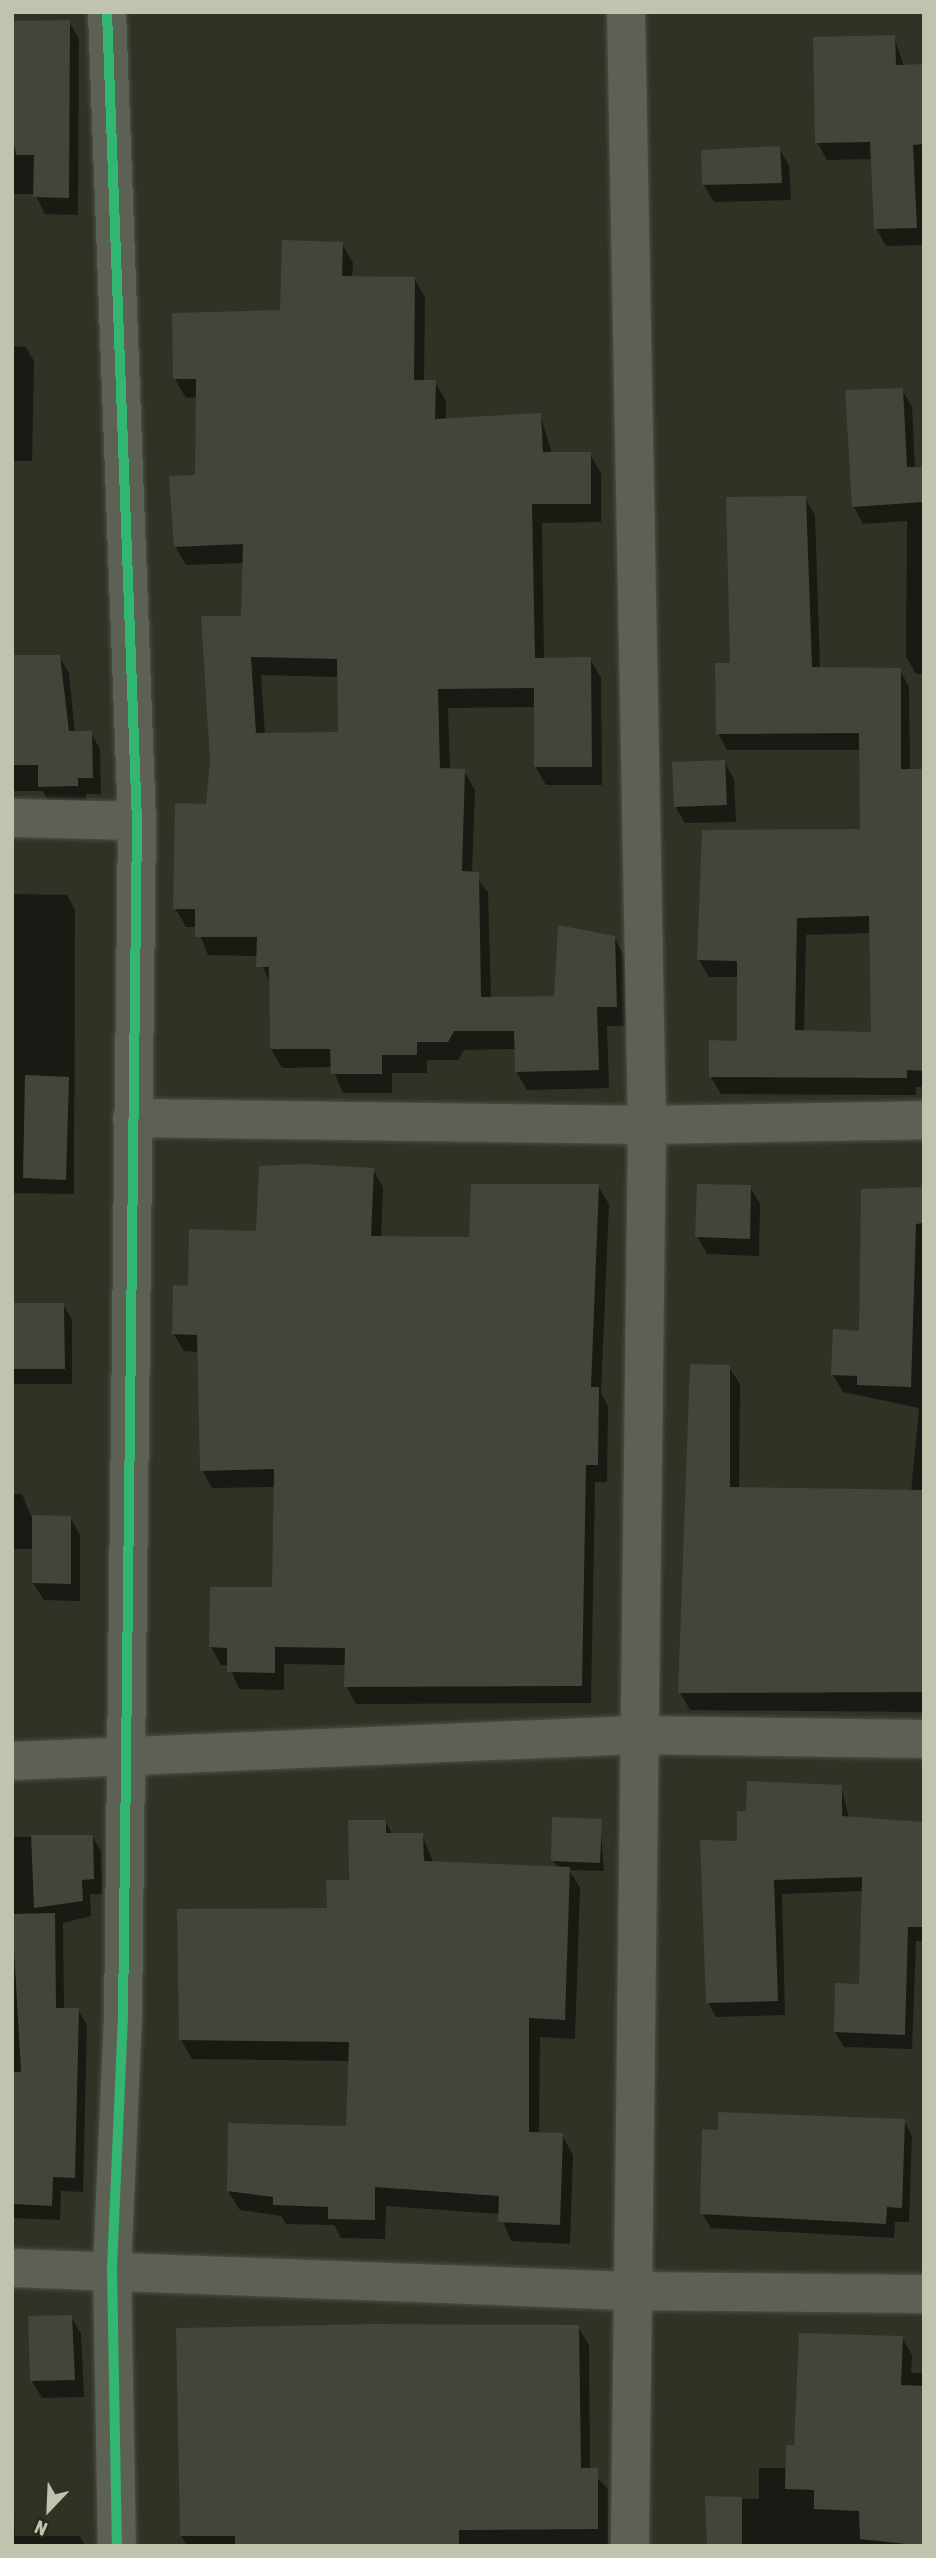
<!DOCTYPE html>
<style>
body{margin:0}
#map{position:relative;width:936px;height:2558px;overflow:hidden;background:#2f3225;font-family:"Asap Condensed",sans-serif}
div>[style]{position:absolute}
.shadow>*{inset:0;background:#0007}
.building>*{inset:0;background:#42463a}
.roads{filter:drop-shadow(0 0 2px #4d4f44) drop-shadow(0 0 2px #4d4f44)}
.minor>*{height:38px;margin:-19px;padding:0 19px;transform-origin:19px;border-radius:19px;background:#5d6055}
.cycleway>*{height:10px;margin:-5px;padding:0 5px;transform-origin:5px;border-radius:5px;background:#33b770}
span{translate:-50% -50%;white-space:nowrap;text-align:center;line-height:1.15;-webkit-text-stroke:6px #272c19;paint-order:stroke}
.frame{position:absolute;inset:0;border:14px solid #bec4ae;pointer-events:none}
.north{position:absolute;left:14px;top:2474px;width:70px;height:70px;-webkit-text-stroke:5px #272c19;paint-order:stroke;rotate:203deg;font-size:19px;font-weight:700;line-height:28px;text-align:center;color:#bec4ae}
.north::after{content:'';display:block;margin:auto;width:24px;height:32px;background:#bec4ae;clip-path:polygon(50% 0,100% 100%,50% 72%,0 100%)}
</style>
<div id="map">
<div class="shadow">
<div style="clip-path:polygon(69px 22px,79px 39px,78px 215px,45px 214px,35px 194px,12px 194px,12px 23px)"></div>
<div style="clip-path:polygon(894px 37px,904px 66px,924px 65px,924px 245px,886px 246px,876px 228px,872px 159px,827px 160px,817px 142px)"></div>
<div style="clip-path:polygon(779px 148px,789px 165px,791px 200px,714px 202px,704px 185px)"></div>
<div style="clip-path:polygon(evenodd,342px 244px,353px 263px,352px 278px,414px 278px,425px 297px,424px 382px,435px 382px,446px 401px,446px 420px,540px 414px,552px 454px,590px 454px,601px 473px,601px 522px,542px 523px,544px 660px,590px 659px,601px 678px,602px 785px,546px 785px,535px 766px,536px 707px,448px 708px,450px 770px,464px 771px,475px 790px,472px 873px,488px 892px,491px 999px,555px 998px,614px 938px,625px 957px,627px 1026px,607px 1026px,609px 1088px,527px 1090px,516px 1071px,516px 1049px,464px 1050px,458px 1060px,427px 1060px,427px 1073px,392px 1073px,392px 1093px,343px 1093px,332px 1067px,282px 1068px,271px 1049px,271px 985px,258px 956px,208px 955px,197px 927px,186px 927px,175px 908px,207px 806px,243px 618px,244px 563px,186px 565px,175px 546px,197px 477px,198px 397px,186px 398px,175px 379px,282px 312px,342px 244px,261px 675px,339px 677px,340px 734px,265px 735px,261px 675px)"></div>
<div style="clip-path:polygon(12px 346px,26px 347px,34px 361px,32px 461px,12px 461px)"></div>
<div style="clip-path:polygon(902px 390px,912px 407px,915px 469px,924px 469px,924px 674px,916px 674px,906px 657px,907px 521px,863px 524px,854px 507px)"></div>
<div style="clip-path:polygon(evenodd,805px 498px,815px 515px,820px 669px,900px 670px,909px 687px,910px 771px,924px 771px,924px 1087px,916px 1087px,916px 1095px,721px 1094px,711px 1077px,739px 1043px,739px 977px,709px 977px,699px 960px,862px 831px,861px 750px,727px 750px,718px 733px,732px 665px,805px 498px,871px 933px,873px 1033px,804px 1032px,806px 935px,871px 933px)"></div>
<div style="clip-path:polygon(12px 656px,59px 657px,69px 673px,75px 733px,91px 733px,100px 749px,101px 794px,86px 794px,86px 802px,49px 803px,43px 791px,12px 791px)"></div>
<div style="clip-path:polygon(724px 761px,734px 779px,736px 822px,685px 823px,675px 806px)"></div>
<div style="clip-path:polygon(12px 894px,67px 895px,75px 910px,74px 1194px,12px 1193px)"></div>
<div style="clip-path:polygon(373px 1170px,383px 1187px,381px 1238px,471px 1239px,598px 1186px,609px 1204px,601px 1393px,608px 1406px,607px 1482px,595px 1482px,591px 1703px,356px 1704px,346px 1686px,346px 1665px,284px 1664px,284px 1690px,239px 1689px,229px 1665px,221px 1665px,211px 1647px,274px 1589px,276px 1487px,212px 1488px,202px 1470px,199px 1352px,184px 1351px,174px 1334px,190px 1288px,258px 1233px)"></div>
<div style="clip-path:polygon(750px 1187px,760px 1204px,759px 1256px,707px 1254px,697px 1236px)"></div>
<div style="clip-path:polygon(924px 1191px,924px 1712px,690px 1710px,680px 1692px,729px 1367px,740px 1384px,739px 1489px,911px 1492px,919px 1408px,843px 1392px,833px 1375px,861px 1332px)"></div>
<div style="clip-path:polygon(12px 1304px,63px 1304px,72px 1320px,72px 1384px,12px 1384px)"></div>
<div style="clip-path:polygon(12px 1494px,22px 1494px,31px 1516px,70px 1517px,80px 1535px,80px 1601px,44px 1600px,33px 1583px,34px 1549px,12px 1549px)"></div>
<div style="clip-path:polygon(841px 1786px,849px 1818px,924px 1822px,924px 1941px,916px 1941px,912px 2049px,844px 2047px,835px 2032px,860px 1986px,864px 1891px,782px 1894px,785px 2015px,716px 2017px,708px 2002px,748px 1813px)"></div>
<div style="clip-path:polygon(600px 1820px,604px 1871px,569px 1870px,580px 1888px,575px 2039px,540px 2037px,539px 2134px,562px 2135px,573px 2155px,570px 2244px,511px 2241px,500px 2214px,386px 2206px,385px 2239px,341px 2238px,334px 2225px,286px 2224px,281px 2216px,240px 2210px,228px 2191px,348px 2128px,350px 2061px,192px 2059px,181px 2039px,329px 1910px,385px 1821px,393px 1835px,422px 1835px,434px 1864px,558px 1868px,553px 1861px)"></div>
<div style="clip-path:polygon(92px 1836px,101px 1851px,102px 1894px,90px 1894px,91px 1916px,63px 1923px,64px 2010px,78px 2010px,87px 2025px,83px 2192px,61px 2191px,60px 2220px,12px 2218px,12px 1837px)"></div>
<div style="clip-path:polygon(904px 2121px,912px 2136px,909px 2222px,895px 2222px,894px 2238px,711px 2228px,702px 2213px)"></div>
<div style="clip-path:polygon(71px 2316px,81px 2334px,84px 2397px,42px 2398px,32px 2381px)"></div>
<div style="clip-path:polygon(578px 2327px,589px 2345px,590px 2470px,608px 2489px,608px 2546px,187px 2546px,181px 2535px)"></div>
<div style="clip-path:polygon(902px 2338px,912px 2355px,911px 2373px,924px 2373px,924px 2546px,707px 2546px,707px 2498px,759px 2499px,759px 2468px,787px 2468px,796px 2447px)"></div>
<div style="clip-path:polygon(12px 2444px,15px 2536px,80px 2536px,85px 2546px,12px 2546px)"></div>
</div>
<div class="building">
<div style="clip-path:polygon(70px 20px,69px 198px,33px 197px,34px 155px,16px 155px,12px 134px,12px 21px)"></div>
<div style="clip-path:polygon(895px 35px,896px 65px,924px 64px,924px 144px,913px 145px,917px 228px,874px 229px,870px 142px,815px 143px,813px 37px)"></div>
<div style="clip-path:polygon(780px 146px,782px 183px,702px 185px,701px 150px)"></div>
<div style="clip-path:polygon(evenodd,282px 240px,343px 242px,342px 276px,415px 277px,414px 380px,436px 380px,435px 419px,541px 413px,543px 452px,591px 452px,591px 504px,532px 504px,535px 658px,591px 657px,592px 767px,534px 767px,534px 688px,438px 689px,440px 768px,465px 769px,462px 871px,479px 872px,481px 997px,554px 996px,558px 925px,615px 936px,617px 1007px,597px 1007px,599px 1070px,515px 1072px,514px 1031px,454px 1031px,448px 1042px,417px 1042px,417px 1055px,382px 1055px,382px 1074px,331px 1074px,330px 1049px,270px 1049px,269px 967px,256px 967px,257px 937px,195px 937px,195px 909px,173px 909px,175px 803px,206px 804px,210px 761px,201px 616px,241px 616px,243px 544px,174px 547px,169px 476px,195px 475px,196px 379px,173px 379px,172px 313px,280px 310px,282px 240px,251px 657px,337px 659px,338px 732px,256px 733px,251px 657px)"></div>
<div style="clip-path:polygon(903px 388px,907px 467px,924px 467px,924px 502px,852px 507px,845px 390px)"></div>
<div style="clip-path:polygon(evenodd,806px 496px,812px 667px,901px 668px,901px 769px,924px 769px,924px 1071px,907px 1070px,907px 1078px,709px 1077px,709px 1040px,737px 1041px,737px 961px,697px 960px,702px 830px,860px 829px,859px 733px,716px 734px,715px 663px,730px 663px,726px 497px,806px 496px,869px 916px,871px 1032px,795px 1030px,797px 918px,869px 916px)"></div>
<div style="clip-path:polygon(12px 655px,60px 655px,69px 731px,92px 731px,93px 778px,78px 778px,78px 786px,38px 787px,38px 765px,12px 765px)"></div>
<div style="clip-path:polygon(725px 760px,727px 805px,674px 807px,672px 762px)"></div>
<div style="clip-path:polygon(25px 1075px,69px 1077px,66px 1180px,23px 1178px)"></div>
<div style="clip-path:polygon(304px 1164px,374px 1168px,371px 1236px,469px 1237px,471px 1184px,599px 1184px,591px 1387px,599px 1387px,598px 1465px,586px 1465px,582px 1686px,344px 1687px,345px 1648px,275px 1647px,275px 1673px,227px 1672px,227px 1648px,209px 1647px,210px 1587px,272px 1587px,274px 1469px,200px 1471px,197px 1335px,172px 1334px,173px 1285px,188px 1286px,189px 1229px,256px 1231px,259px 1166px)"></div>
<div style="clip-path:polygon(697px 1184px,751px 1185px,750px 1239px,695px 1237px)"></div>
<div style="clip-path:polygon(924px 1187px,924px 1223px,916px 1224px,911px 1387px,857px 1385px,857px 1376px,831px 1375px,833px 1329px,859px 1331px,861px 1189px)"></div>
<div style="clip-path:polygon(12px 1303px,64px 1303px,65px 1369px,12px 1369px)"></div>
<div style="clip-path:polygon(690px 1364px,730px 1365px,730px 1487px,924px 1490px,924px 1692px,678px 1693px)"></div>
<div style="clip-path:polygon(32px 1515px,71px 1516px,71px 1584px,32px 1583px)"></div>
<div style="clip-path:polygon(747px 1781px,842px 1785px,842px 1816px,924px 1822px,924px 1927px,908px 1927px,905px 2035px,834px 2032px,835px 1983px,859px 1984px,862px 1877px,774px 1880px,778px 2001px,706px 2003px,700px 1840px,737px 1841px,737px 1811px,746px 1811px)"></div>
<div style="clip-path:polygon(552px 1817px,602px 1819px,600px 1863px,551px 1861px)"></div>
<div style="clip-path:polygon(348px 1820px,386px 1820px,386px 1833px,423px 1833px,424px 1861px,570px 1867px,565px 2020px,529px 2018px,529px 2132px,563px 2133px,560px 2225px,498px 2222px,499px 2196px,375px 2187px,375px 2220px,328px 2219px,328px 2207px,273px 2205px,273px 2197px,227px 2191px,228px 2123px,346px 2126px,349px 2042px,179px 2040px,177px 1909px,327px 1908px,326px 1880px,349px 1880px)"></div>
<div style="clip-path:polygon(31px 1835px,93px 1835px,94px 1879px,82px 1880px,83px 1901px,34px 1908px)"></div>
<div style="clip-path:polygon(55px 1913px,56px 2008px,79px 2008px,75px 2178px,53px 2177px,52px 2206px,12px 2204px,12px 2072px,21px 2072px,12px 1914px)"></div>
<div style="clip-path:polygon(718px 2112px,905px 2119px,902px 2208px,887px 2207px,886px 2224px,700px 2214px,702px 2129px,718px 2130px)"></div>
<div style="clip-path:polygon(72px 2315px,75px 2380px,30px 2381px,28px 2316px)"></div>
<div style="clip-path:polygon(373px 2324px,579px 2325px,581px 2468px,598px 2468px,598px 2529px,459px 2530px,459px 2546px,235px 2546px,235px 2536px,180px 2536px,176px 2328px)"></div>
<div style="clip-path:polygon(799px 2333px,903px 2336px,901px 2385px,924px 2386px,924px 2546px,860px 2539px,859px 2511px,814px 2509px,814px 2490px,785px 2489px,786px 2445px,794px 2445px)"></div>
<div style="clip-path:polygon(705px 2496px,742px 2497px,742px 2546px,707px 2546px)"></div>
</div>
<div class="roads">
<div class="minor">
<div style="left:107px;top:12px;width:810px;rotate:87.88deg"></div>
<div style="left:137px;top:821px;width:1195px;rotate:90.67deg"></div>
<div style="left:123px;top:2016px;width:251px;rotate:92.5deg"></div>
<div style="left:112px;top:2267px;width:279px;rotate:89deg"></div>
<div style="left:626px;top:12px;width:1113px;rotate:88.92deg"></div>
<div style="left:647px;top:1125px;width:1421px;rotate:90.69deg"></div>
<div style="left:12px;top:818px;width:125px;rotate:1.4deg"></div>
<div style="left:132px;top:1118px;width:515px;rotate:0.78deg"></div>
<div style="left:647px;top:1125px;width:277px;rotate:-1deg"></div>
<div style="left:12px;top:1761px;width:626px;rotate:-2.38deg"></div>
<div style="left:637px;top:1735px;width:287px;rotate:0.8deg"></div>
<div style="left:12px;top:2268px;width:617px;rotate:2.13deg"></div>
<div style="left:629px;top:2291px;width:295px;rotate:0.6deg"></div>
</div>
</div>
<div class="cycleway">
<div style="left:107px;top:12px;width:810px;rotate:87.88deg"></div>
<div style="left:137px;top:821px;width:1195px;rotate:90.67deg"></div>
<div style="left:123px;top:2016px;width:251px;rotate:92.5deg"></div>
<div style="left:112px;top:2267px;width:279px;rotate:89deg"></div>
</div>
<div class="frame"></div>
<div class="north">N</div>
</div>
